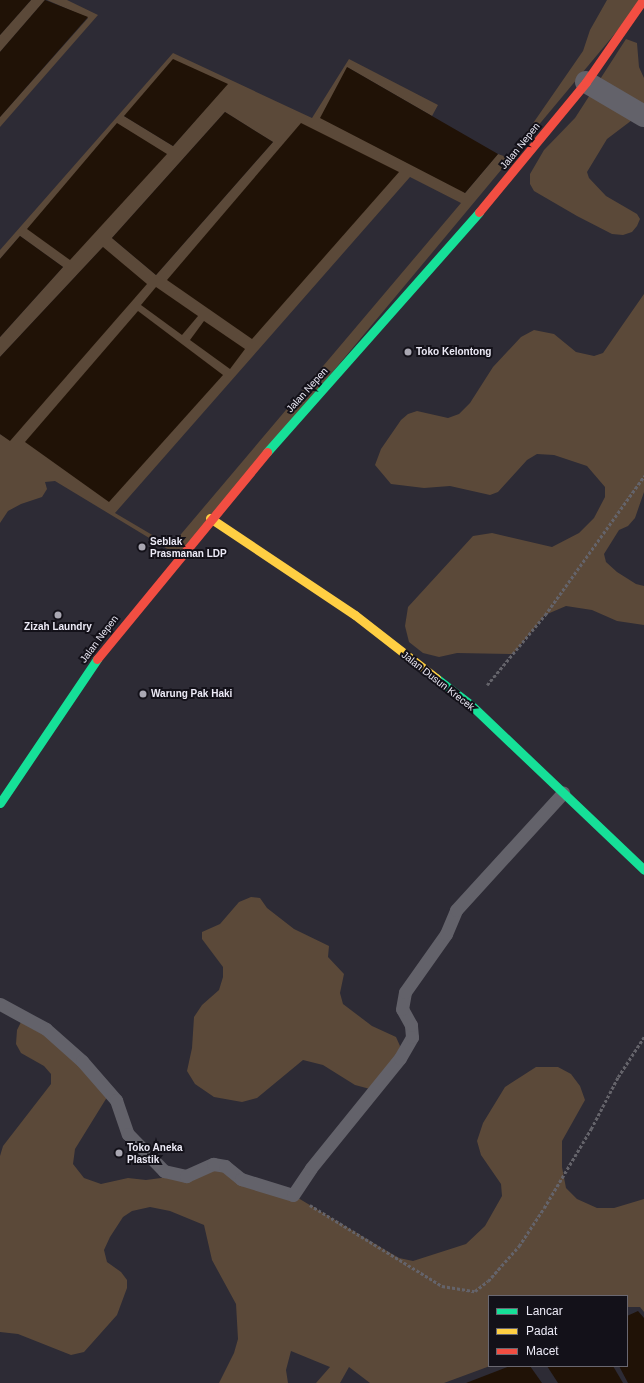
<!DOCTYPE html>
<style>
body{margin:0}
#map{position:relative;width:644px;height:1383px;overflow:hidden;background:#2d2b35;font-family:Arial,sans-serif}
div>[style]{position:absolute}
.green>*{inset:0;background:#5b4939}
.water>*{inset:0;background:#201206}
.path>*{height:2.5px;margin-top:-1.25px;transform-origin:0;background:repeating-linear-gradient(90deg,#64636a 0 3px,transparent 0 5px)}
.lane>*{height:13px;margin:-6.5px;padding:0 6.5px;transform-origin:6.5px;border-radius:6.5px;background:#63626a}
.street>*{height:22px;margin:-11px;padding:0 11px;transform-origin:11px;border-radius:11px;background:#63626a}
.fast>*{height:9px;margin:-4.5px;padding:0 4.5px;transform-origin:4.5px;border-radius:4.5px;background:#16e098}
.slow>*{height:9px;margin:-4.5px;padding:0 4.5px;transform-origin:4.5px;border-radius:4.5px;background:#ffcf43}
.jam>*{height:9px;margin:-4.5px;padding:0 4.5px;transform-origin:4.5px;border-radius:4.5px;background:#f24e42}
.dots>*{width:11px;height:11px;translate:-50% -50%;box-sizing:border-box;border:2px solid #131119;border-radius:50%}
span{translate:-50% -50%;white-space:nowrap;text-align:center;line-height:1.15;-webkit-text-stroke:4px #131119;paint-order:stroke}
.street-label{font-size:10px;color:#eceaf6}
.poi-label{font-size:10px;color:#eceaf6;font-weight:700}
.left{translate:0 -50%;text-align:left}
.legend{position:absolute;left:488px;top:1295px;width:140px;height:72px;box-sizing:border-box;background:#131119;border:1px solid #6a6871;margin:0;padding:5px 7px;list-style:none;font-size:12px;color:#eceaf6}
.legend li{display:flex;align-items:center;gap:8px;height:20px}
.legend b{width:20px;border:1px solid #6a6871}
</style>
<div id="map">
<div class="green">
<div style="clip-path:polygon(31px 0,45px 0,0 52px,0 35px)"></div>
<div style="clip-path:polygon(47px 0,67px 0,98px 15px,0 127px,0 117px,88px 18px)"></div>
<div style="clip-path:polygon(evenodd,607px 0,643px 0,179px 556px,55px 481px,45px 482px,47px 489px,42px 497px,21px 504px,8px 511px,0 523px,0 434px,10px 440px,103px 247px,0 357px,0 337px,63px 267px,20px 236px,0 259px,0 250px,173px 53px,312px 118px,349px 59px,438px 105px,432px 116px,347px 67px,465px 193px,498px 154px,509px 158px,583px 51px,590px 30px,607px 0,227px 84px,173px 146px,124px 116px,227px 84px,607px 0,225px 112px,273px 142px,156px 275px,112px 238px,225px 112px,607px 0,410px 177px,461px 203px,171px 546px,115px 513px,410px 177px)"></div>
<div style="clip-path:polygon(626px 39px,637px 43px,639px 67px,644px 78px,644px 111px,607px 139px,587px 172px,589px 178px,606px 196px,637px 214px,640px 219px,637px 226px,632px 232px,623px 235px,612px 234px,577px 216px,534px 191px,530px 184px,530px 174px,544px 150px,575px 118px)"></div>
<div style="clip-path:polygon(644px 294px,644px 492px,635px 518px,628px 526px,619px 530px,604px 554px,606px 562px,617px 572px,636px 584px,644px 586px,644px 625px,617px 621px,592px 610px,566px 606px,545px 615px,513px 654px,457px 653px,439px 657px,423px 653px,409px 642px,405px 626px,408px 607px,473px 536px,492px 533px,552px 547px,579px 533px,594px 518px,605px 497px,605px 487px,587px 466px,554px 455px,537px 454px,527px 460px,498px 492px,490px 495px,450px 486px,424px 488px,391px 484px,375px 465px,381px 449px,401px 420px,408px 414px,417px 411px,448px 418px,459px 414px,470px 403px,493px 367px,521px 337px,534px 330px,554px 334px,576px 352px,594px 356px,603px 353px)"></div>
<div style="clip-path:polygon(251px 897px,260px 898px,267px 908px,294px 929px,329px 946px,328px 957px,344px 974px,340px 993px,343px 1004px,372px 1026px,396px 1037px,400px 1046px,399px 1053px,370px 1089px,355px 1085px,323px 1065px,303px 1060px,257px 1098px,242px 1102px,214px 1097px,195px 1084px,187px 1071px,192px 1048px,194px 1017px,202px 1005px,219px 990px,223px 977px,223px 967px,202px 939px,202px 932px,220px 924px,239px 902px)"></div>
<div style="clip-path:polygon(30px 1019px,109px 1094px,75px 1149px,73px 1164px,84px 1178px,101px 1184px,128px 1178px,146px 1180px,176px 1176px,213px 1164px,293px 1195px,387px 1251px,399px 1258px,413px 1261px,466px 1244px,485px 1226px,502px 1196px,501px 1184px,481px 1155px,477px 1141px,483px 1123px,505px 1087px,536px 1067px,558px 1067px,571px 1074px,580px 1086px,585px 1100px,562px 1141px,562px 1167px,566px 1188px,577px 1199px,597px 1208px,614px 1208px,644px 1199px,644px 1312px,640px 1307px,627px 1307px,627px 1296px,489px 1296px,490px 1366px,444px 1383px,370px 1383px,349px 1367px,340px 1383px,316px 1383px,330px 1367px,291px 1351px,286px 1370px,288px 1383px,219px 1383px,234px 1353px,238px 1339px,236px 1304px,212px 1260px,204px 1225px,170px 1211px,150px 1207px,132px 1211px,123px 1217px,110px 1237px,104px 1250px,107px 1262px,121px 1272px,127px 1280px,127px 1288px,117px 1315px,84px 1352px,71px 1355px,18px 1334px,0 1332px,0 1156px,3px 1146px,51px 1084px,51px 1074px,44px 1066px,21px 1053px,16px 1044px,17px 1030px,22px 1020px)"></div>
</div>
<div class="water">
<div style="clip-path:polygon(0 0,31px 0,0 35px)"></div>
<div style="clip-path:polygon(45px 0,88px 17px,0 117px,0 52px)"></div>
<div style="clip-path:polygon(173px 59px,228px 84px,173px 146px,124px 116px)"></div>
<div style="clip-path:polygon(347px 67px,432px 116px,498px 154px,465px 193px,320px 118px)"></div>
<div style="clip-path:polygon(225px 112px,273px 142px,156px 275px,112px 238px)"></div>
<div style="clip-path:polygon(117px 123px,167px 154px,70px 260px,27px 229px)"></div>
<div style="clip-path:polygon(301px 123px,399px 172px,252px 339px,167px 280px)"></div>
<div style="clip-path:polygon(20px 236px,63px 267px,0 337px,0 259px)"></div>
<div style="clip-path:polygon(103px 247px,147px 284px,10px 441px,0 434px,0 357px)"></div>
<div style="clip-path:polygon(156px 287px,198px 316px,182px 335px,141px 305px)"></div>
<div style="clip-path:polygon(138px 311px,223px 375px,109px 502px,25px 442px)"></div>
<div style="clip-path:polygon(204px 321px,245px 349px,230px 369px,190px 340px)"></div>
<div style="clip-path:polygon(638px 1311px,644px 1318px,644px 1383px,628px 1383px,619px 1366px,627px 1366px,627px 1316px)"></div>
<div style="clip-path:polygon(510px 1366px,530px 1366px,542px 1383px,466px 1383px)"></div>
<div style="clip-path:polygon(547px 1366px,613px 1366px,623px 1383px,558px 1383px)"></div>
</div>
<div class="path">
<div style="left:487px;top:685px;width:91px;rotate:-50.4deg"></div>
<div style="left:545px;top:615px;width:171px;rotate:-54.5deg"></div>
<div style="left:310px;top:1205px;width:155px;rotate:31.5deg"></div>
<div style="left:442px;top:1286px;width:33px;rotate:9deg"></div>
<div style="left:475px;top:1291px;width:16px;rotate:-38deg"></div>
<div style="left:488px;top:1281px;width:47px;rotate:-48.5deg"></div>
<div style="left:519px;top:1246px;width:45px;rotate:-56.7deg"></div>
<div style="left:544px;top:1208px;width:92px;rotate:-59.3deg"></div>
<div style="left:591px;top:1129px;width:59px;rotate:-62.6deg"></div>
<div style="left:618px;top:1077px;width:48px;rotate:-57deg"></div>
</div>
<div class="lane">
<div style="left:0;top:1004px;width:52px;rotate:28.5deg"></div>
<div style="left:46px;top:1029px;width:48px;rotate:41.6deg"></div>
<div style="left:82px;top:1061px;width:52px;rotate:48.9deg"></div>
<div style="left:116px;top:1100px;width:36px;rotate:71deg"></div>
<div style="left:128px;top:1134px;width:52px;rotate:45.8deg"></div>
<div style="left:164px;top:1171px;width:23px;rotate:13deg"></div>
<div style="left:186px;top:1176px;width:30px;rotate:-24deg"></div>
<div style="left:213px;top:1164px;width:12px;rotate:9deg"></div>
<div style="left:225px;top:1166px;width:21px;rotate:39deg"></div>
<div style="left:241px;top:1179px;width:54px;rotate:17.1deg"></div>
<div style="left:293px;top:1195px;width:32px;rotate:-56deg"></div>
<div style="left:311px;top:1168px;width:141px;rotate:-51deg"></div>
<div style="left:400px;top:1058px;width:24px;rotate:-60deg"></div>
<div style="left:412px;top:1037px;width:12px;rotate:-95deg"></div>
<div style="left:411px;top:1025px;width:18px;rotate:-119deg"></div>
<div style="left:402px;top:1009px;width:17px;rotate:-80deg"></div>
<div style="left:405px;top:992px;width:71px;rotate:-54.7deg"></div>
<div style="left:446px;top:934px;width:26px;rotate:-67deg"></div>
<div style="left:456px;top:910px;width:159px;rotate:-47.6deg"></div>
</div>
<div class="street">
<div style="left:586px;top:82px;width:67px;rotate:30.4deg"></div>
</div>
<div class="fast">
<div style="left:267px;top:452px;width:320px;rotate:-48.5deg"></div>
<div style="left:436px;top:678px;width:44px;rotate:37.6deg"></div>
<div style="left:471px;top:705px;width:239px;rotate:43.6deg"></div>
<div style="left:0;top:803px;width:174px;rotate:-56deg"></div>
</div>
<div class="slow">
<div style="left:210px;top:518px;width:174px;rotate:33.8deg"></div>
<div style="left:355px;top:615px;width:103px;rotate:37.9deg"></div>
</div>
<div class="jam">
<div style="left:479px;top:212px;width:168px;rotate:-50.5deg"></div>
<div style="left:586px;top:82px;width:100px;rotate:-55.2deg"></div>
<div style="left:97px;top:659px;width:268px;rotate:-50.6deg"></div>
</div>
<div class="dots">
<div style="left:408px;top:352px;background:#a9a7b2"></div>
<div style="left:142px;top:547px;background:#a9a7b2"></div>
<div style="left:58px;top:615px;background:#a9a7b2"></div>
<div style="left:143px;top:694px;background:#a9a7b2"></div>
<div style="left:119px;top:1153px;background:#a9a7b2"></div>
</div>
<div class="street-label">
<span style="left:520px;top:146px;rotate:-51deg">Jalan Nepen</span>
<span style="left:307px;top:390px;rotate:-48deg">Jalan Nepen</span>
<span style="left:99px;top:639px;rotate:-53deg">Jalan Nepen</span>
<span style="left:438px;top:681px;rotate:38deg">Jalan Dusun Krecek</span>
</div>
<div class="poi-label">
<span class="left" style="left:416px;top:352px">Toko Kelontong</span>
<span class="left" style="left:150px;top:547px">Seblak<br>Prasmanan LDP</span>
<span style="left:58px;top:627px">Zizah Laundry</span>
<span class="left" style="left:151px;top:694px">Warung Pak Haki</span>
<span class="left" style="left:127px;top:1153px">Toko Aneka<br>Plastik</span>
</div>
<ul class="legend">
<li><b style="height:5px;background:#16e098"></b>Lancar</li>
<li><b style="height:5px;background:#ffcf43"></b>Padat</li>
<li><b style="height:5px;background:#f24e42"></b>Macet</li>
</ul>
</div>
